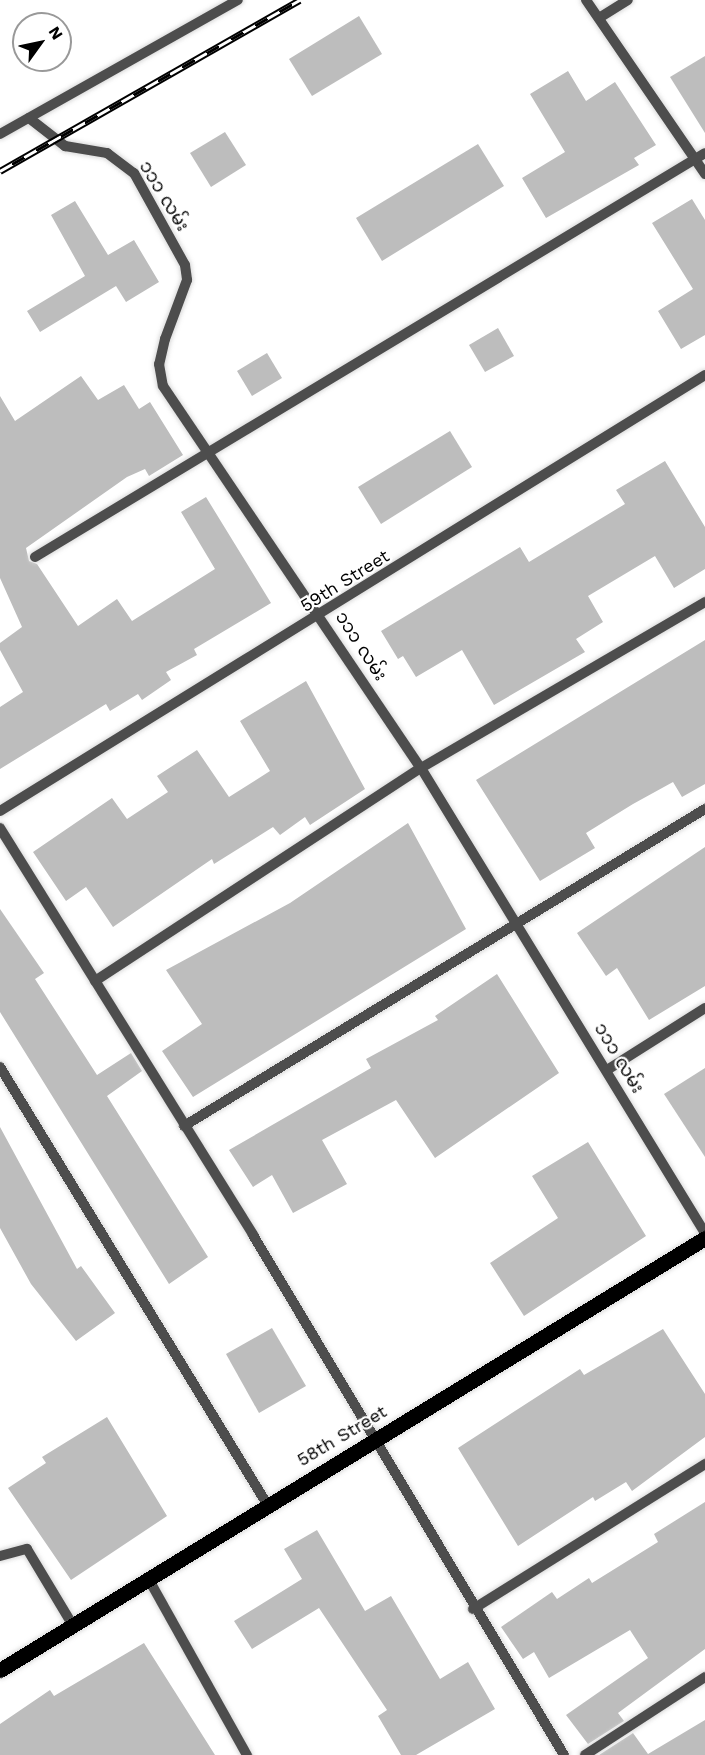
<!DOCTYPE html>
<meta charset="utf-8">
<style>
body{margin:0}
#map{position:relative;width:705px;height:1755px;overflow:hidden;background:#fff;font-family:"Work Sans","Noto Sans Myanmar",sans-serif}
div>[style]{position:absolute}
.building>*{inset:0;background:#bdbdbd}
.roads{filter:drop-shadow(0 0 2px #dbdbdb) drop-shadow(0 0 2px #dbdbdb)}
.minor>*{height:10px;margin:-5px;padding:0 5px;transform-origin:5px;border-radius:5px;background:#4d4d4d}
.major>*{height:15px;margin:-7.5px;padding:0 7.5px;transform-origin:7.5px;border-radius:7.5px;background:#000}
.rail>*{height:7px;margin-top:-3.5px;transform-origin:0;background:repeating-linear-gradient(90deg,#fff 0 14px,#000 0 28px);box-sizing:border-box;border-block:2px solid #000}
span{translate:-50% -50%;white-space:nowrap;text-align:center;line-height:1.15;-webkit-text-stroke:4.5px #fff;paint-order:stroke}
.street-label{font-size:18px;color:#000}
.north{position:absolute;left:12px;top:12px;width:60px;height:60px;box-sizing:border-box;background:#fff;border:2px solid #999;border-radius:50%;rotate:57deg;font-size:16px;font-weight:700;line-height:24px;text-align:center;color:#000}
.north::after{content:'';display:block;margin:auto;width:21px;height:27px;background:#000;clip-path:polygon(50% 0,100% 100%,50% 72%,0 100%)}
</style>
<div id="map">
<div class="building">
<div style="clip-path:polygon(359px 16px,382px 54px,312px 96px,289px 59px)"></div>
<div style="clip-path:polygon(705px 56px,705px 133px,670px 77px)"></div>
<div style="clip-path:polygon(568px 71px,586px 101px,615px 82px,656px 145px,634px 158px,639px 165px,546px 218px,522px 178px,565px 152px,530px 94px)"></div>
<div style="clip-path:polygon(225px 132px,246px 165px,211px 187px,190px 153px)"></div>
<div style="clip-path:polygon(478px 144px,504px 186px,382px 261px,356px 218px)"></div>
<div style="clip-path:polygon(692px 199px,705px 220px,705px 335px,681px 349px,658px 311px,693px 289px,652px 223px)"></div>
<div style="clip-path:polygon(75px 201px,108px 255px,134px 240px,159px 282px,126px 302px,116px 286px,40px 332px,27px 311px,85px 276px,51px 215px)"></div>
<div style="clip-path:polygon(498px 328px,514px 356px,485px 372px,469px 345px)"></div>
<div style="clip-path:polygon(267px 353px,282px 378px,252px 396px,237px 371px)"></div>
<div style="clip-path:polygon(81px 376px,98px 400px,124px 385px,139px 409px,150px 402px,183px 455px,149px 476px,145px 469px,127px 477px,26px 548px,29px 561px,37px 564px,78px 626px,117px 599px,132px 621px,215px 569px,181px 512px,206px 497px,271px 603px,194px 649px,197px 655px,166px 672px,171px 680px,142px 700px,138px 694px,110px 711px,106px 704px,0 769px,0 707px,23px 692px,0 650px,0 643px,22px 627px,0 578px,0 396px,15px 421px)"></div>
<div style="clip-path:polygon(450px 431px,472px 467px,381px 524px,358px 487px)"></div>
<div style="clip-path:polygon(665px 461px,705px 527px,705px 569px,674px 588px,655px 556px,588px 596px,603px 622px,576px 639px,585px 652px,494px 705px,462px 650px,416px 677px,403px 656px,398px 659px,381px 631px,520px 547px,529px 562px,625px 504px,616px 490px)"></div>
<div style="clip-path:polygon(705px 640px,705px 784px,682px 797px,673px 782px,633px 804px,586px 833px,595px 848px,540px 881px,476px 780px)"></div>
<div style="clip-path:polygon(306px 681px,365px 789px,310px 825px,305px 817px,280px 835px,273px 827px,214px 864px,212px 859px,113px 927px,86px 887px,66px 901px,33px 852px,112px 798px,127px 819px,168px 792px,157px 776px,197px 750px,229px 797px,270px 771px,240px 721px)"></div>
<div style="clip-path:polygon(408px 823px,466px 929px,193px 1097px,162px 1051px,202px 1024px,166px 970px,290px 903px)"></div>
<div style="clip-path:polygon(705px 847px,705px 986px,649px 1020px,617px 968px,606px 976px,577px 933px)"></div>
<div style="clip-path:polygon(0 909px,44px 973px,35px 979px,97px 1075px,131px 1053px,142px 1071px,107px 1096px,208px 1257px,169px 1284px,0 1012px)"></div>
<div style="clip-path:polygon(497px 974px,559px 1073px,435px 1158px,396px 1100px,322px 1140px,347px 1184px,293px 1213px,272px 1175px,253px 1187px,229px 1150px,371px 1068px,366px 1059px,438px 1020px,435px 1016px)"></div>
<div style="clip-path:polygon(705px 1068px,705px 1157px,664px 1094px)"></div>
<div style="clip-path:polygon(0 1127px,77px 1269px,81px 1266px,115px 1313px,76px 1341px,31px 1284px,0 1228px)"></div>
<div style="clip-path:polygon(588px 1142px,646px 1236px,524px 1316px,490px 1263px,558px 1218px,532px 1176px)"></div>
<div style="clip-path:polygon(272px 1328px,306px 1386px,259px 1413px,226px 1354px)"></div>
<div style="clip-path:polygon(663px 1329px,705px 1394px,705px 1437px,632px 1491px,626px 1482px,595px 1501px,593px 1497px,518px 1546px,458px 1448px,580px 1369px,584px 1375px)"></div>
<div style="clip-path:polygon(107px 1417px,167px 1516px,71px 1580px,8px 1488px,46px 1463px,42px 1457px)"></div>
<div style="clip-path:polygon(705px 1502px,705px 1649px,618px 1713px,624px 1721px,588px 1744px,566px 1715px,648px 1658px,630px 1630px,549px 1678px,534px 1652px,523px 1659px,501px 1627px,552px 1592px,557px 1599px,589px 1578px,592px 1583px,658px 1542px,654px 1534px)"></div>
<div style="clip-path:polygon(317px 1530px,365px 1611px,391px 1596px,440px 1679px,468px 1662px,495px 1709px,416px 1755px,401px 1755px,378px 1716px,387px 1710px,319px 1608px,252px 1649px,234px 1621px,302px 1579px,284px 1549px)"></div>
<div style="clip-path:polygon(144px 1643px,215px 1755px,0 1755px,0 1724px,50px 1690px,54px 1696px)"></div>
<div style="clip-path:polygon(705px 1720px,705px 1755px,599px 1755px,633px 1733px,648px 1754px)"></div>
</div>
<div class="roads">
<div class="minor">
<div style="left:586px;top:0;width:211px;rotate:55.6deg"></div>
<div style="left:599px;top:18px;width:34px;rotate:-32deg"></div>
<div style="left:29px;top:118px;width:46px;rotate:37.9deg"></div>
<div style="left:65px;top:146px;width:43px;rotate:9.5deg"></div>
<div style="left:107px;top:153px;width:34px;rotate:37deg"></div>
<div style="left:134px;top:173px;width:105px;rotate:61deg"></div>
<div style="left:185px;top:265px;width:15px;rotate:82deg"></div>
<div style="left:187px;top:280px;width:63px;rotate:110.4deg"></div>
<div style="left:165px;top:339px;width:26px;rotate:103deg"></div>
<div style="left:159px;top:364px;width:22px;rotate:80deg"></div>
<div style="left:163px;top:386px;width:461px;rotate:56deg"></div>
<div style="left:421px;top:768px;width:545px;rotate:58.59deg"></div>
<div style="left:0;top:134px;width:273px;rotate:-29.4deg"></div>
<div style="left:35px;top:557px;width:782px;rotate:-31.09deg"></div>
<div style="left:0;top:811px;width:829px;rotate:-31.73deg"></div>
<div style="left:0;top:828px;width:479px;rotate:58.1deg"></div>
<div style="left:253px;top:1235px;width:606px;rotate:59.12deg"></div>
<div style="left:95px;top:981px;width:389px;rotate:-33.2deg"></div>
<div style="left:421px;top:768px;width:329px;rotate:-30.3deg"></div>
<div style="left:0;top:1067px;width:512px;rotate:58.58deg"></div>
<div style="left:607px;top:1070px;width:116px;rotate:-32.3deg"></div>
<div style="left:184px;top:1126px;width:610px;rotate:-31.32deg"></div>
<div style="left:0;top:1556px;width:28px;rotate:-15deg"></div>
<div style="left:27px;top:1549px;width:87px;rotate:59deg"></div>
<div style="left:148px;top:1578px;width:203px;rotate:60.8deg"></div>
<div style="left:473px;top:1609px;width:274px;rotate:-32deg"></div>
<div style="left:585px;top:1755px;width:143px;rotate:-33deg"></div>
</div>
<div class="major">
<div style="left:0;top:1670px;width:827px;rotate:-31.5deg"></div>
</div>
</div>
<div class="rail">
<div style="left:0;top:171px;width:345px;rotate:-29.7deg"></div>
</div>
<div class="street-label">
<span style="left:164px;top:196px;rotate:59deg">၁၁၁ လမ်း</span>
<span style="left:345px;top:581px;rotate:-32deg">59th Street</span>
<span style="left:361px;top:646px;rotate:57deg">၁၁၁ လမ်း</span>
<span style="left:619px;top:1058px;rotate:59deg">၁၁၁ လမ်း</span>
<span style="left:342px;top:1436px;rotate:-31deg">58th Street</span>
</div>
<div class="north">N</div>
</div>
